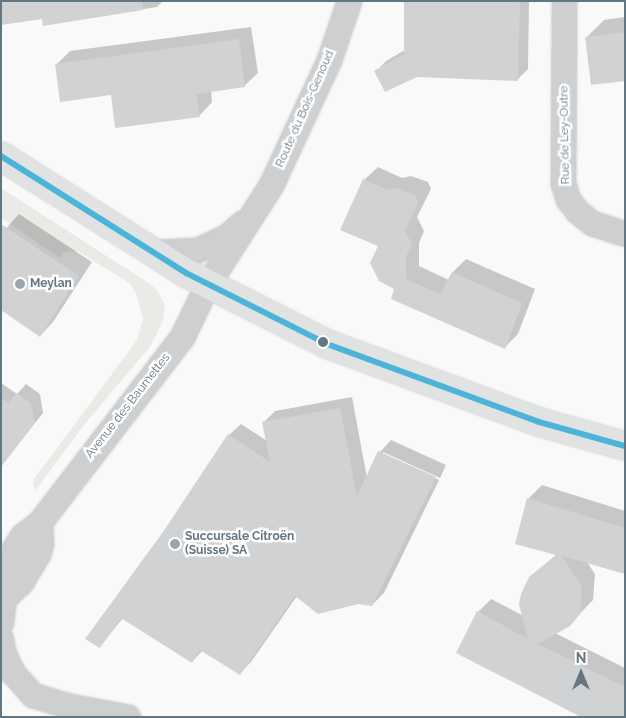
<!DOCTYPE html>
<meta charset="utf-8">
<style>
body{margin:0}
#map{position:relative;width:626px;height:718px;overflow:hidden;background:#f9f9f9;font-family:Raleway,sans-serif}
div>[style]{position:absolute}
.green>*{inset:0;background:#e8ebe6}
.shadow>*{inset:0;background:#0003}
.building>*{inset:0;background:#d0d2d3}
.roads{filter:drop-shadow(0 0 1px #d5d6d7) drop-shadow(0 0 1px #d5d6d7)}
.minor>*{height:25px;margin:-12.5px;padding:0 12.5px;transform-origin:12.5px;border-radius:12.5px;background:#cecfd0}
.major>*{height:28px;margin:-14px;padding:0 14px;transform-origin:14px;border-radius:14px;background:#e1e2e2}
.bus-1>*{height:6px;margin:-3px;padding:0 3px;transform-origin:3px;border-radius:3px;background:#4cb4d8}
.dots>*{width:14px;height:14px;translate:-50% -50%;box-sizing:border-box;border:2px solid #fff;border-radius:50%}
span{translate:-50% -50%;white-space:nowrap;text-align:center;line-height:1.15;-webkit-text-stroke:5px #fff;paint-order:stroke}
.street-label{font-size:12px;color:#657683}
.poi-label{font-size:12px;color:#657683;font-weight:700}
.left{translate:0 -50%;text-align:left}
.frame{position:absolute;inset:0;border:2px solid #657683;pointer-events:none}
.north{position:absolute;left:556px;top:648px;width:50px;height:50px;-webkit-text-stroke:4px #fff;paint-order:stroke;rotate:0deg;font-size:14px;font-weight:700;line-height:20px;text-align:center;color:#657683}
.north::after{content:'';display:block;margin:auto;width:18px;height:22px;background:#657683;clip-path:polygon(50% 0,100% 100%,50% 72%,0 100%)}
</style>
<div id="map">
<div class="green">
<div style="clip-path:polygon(1px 188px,147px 282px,157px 290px,165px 305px,163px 321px,150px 347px,83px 426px,36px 490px,33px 485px,34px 479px,137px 340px,143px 318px,136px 293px,129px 283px,78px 251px,64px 252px,60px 258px,1px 218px)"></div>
</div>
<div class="shadow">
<div style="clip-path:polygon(1px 1px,163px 1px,157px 7px,44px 24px,43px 18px)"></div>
<div style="clip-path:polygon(405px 1px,529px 1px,528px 69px,518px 79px,376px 72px,386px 61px,405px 50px)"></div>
<div style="clip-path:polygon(625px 17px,625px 79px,586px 38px,604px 20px)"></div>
<div style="clip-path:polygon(251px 27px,258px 73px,244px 86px,211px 90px,212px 102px,199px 116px,112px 94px,57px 64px,70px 51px)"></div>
<div style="clip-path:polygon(378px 167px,402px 178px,411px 176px,428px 182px,431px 189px,417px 217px,424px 231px,419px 243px,419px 266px,449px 280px,453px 272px,466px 259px,535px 289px,518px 334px,504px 348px,395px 288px,379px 245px,364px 180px)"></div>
<div style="clip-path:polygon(19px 214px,92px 262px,53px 322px,40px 336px,1px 234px)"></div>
<div style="clip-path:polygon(1px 383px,17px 394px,26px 384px,40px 394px,43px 413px,5px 460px,1px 457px)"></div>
<div style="clip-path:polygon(352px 397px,367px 478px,380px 452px,391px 440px,446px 465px,440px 478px,383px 452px,383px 454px,439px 480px,384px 593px,372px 605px,297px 596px,251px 662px,240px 673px,203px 650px,192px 662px,123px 618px,100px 646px,164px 533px,229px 435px,241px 424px,267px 441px,264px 422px,275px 411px)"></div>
<div style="clip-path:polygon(542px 485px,625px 511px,625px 573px,587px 562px,595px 574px,593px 600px,569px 625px,555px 633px,625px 668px,625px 717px,478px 612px,491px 599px,524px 616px,530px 578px,557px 554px,516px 543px,529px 498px)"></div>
</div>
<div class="building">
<div style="clip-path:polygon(1px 1px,142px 1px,143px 10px,43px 26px,42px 19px,1px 25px)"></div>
<div style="clip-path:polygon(404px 1px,520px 1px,518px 81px,417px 77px,385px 92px,374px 71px,404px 54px)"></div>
<div style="clip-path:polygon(625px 32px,625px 81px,591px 85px,585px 37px)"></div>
<div style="clip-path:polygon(239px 39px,245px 87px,197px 94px,200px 117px,115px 128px,111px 95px,60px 102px,55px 64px)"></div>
<div style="clip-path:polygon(363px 179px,389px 190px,397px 188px,415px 195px,418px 203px,405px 231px,412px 244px,406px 257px,406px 279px,440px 294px,452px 272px,522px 303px,505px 349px,391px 299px,394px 289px,379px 281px,370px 263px,378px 246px,340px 230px)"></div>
<div style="clip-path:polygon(1px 224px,79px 276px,40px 337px,1px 310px)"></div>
<div style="clip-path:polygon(16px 393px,31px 403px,35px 423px,1px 467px,1px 398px,9px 403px)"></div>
<div style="clip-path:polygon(340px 408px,357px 496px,378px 451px,436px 477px,372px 606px,358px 604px,318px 614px,295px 596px,240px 675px,200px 650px,192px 663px,121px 618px,100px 648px,85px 639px,163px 532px,228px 434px,270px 462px,262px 422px)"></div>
<div style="clip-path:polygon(527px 498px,625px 528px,625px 574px,562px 556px,582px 587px,580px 614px,570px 626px,538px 644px,625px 687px,625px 717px,581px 717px,456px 653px,477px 611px,528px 639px,519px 604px,521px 594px,529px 577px,556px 555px,515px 544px)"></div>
</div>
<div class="roads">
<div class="minor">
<div style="left:564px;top:1px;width:182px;rotate:90.3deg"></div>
<div style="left:563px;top:183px;width:17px;rotate:73deg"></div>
<div style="left:568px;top:199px;width:15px;rotate:53deg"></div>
<div style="left:577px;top:211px;width:19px;rotate:39deg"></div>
<div style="left:592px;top:223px;width:35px;rotate:18deg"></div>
<div style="left:154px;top:252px;width:43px;rotate:-2.7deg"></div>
<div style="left:197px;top:250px;width:33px;rotate:-25deg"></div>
<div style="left:227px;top:236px;width:20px;rotate:-41deg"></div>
<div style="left:5px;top:597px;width:22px;rotate:-43deg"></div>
<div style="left:21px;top:582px;width:33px;rotate:-59deg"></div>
<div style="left:38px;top:554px;width:10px;rotate:-73deg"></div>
<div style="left:41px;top:544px;width:22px;rotate:-93deg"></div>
<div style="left:1px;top:622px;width:46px;rotate:-83.8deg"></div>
<div style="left:6px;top:576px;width:15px;rotate:-79deg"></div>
<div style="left:9px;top:561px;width:15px;rotate:-67deg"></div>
<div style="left:15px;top:547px;width:13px;rotate:-58deg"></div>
<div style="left:22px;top:536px;width:23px;rotate:-38deg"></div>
<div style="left:40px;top:522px;width:233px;rotate:-52.5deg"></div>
<div style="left:182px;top:337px;width:58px;rotate:-64.3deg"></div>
<div style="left:207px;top:285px;width:119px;rotate:-57.4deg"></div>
<div style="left:271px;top:185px;width:138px;rotate:-65.1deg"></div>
<div style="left:329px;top:60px;width:62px;rotate:-71.3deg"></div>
<div style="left:1px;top:639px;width:13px;rotate:81deg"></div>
<div style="left:3px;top:652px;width:23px;rotate:65deg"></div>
<div style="left:13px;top:673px;width:30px;rotate:48deg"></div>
<div style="left:33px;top:695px;width:34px;rotate:17deg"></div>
<div style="left:65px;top:705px;width:64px;rotate:10.8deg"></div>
</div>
<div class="major">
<div style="left:1px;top:156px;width:219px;rotate:32.3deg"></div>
<div style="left:186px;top:273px;width:158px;rotate:26.7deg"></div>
<div style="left:327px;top:344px;width:226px;rotate:20.2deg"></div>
<div style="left:539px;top:422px;width:89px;rotate:15.6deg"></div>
</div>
</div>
<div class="bus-1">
<div style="left:1px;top:156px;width:219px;rotate:32.3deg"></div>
<div style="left:186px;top:273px;width:158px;rotate:26.7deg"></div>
<div style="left:327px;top:344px;width:226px;rotate:20.2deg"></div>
<div style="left:539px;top:422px;width:89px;rotate:15.6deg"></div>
</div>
<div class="dots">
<div style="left:20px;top:284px;background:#99a4ac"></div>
<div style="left:323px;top:342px;background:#657683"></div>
<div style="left:175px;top:544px;background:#99a4ac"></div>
</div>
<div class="street-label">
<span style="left:305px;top:109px;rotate:-66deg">Route du Bois-Genoud</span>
<span style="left:565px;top:135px;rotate:-91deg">Rue de Ley-Outre</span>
<span style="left:128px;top:406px;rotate:-52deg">Avenue des Baumettes</span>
</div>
<div class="poi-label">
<span class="left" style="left:30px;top:284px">Meylan</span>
<span class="left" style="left:185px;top:544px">Succursale Citroën<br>(Suisse) SA</span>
</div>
<div class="frame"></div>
<div class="north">N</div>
</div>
